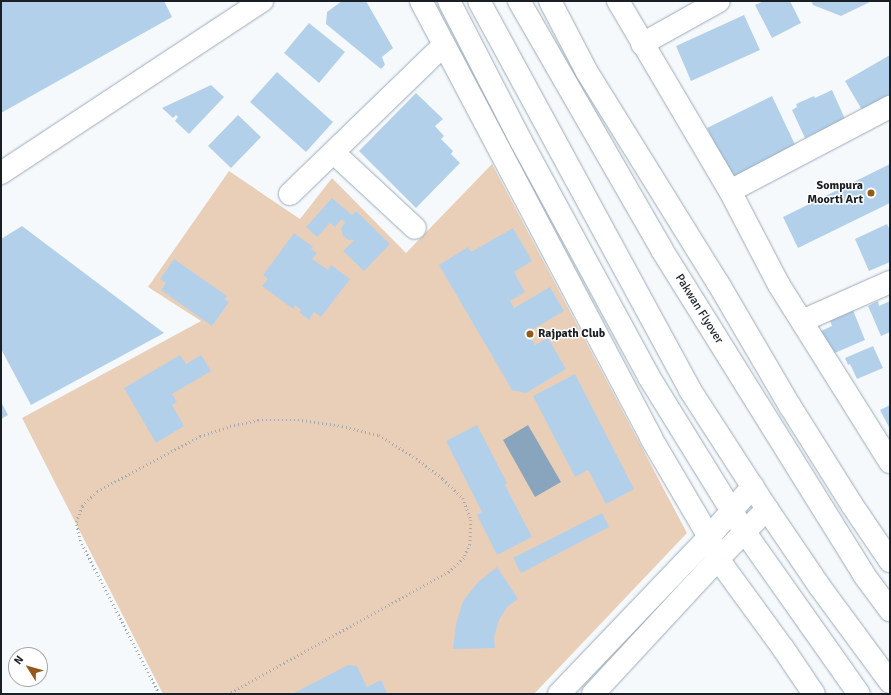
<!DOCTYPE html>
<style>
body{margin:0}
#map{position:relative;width:891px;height:695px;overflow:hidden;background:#f6f9fc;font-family:Signika,sans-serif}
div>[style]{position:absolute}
.green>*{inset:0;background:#eacfb8}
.water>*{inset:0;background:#89a5be}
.building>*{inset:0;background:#b3d0ea}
.path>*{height:2.5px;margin-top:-1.25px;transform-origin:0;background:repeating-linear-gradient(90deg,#a6aaae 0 1px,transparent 0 4px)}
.roads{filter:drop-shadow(0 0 1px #9cabb9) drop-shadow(0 0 1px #9cabb9)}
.minor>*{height:22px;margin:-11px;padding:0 11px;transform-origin:11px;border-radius:11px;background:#fff}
.major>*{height:22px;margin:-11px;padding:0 11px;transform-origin:11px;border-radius:11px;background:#fff}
.highway>*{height:22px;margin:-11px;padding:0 11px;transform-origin:11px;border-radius:11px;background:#fff}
.dots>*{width:11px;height:11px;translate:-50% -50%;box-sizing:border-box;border:2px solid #fff;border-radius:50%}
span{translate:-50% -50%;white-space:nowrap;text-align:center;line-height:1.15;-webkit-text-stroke:3px #fff;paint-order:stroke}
.poi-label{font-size:12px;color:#191f24;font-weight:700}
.right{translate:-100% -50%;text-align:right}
.left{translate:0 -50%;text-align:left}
.street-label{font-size:12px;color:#191f24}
.frame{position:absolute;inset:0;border:2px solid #191f24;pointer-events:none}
.north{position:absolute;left:8px;top:647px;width:40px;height:40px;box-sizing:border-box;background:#fff;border:1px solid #a3a5a7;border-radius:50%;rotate:307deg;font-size:11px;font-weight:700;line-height:16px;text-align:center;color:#191f24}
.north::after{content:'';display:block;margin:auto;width:14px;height:18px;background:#955a1b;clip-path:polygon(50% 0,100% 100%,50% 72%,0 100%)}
</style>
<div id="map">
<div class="green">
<div style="clip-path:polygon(492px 164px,687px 533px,534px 694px,163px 694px,22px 418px,201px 321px,148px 287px,229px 171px,300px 219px,332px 178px,406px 253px)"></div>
</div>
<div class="water">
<div style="clip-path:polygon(528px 425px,561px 482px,535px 497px,503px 440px)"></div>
</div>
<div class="building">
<div style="clip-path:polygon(1px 1px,164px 1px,172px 17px,1px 113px)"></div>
<div style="clip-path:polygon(342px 1px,366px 1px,393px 48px,382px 57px,385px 65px,381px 69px,326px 24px,327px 12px)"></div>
<div style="clip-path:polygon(764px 1px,790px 1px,801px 23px,772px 38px,755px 5px)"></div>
<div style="clip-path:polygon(811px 1px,872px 1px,841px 16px,813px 5px)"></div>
<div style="clip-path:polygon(744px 15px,760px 50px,691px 81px,676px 46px)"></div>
<div style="clip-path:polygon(309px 23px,345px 52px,319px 83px,284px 53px)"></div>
<div style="clip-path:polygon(890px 55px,890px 94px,862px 110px,845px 81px)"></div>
<div style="clip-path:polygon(277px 72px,333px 122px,306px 152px,250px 102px)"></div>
<div style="clip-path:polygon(211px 85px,224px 97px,189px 134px,175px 121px,178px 117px,176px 115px,173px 118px,162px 108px)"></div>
<div style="clip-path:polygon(832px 90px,845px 119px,805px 138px,792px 110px,797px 107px,796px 104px,814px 96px,815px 98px)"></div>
<div style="clip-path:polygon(416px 93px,443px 119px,435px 126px,444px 136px,441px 139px,453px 151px,451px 154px,460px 163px,416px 208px,359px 151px)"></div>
<div style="clip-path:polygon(772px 96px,798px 151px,734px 183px,707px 128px)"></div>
<div style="clip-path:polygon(238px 115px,261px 137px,231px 168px,208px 146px)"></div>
<div style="clip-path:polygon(890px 164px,890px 203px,798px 248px,783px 217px)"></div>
<div style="clip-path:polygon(332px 198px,352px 215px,356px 211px,390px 244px,364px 271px,343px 251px,354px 240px,349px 240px,343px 236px,341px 229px,345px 222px,342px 219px,335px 227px,330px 223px,317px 237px,306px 227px)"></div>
<div style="clip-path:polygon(887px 224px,890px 230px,890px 262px,869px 271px,855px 239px)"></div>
<div style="clip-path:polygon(22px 226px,164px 333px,31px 405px,1px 349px,1px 239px)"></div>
<div style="clip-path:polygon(513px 228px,532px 261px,514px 272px,525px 292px,510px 301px,514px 308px,550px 287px,564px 311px,528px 332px,535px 345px,548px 338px,566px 369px,526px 393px,512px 390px,439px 265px,468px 247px,471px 252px)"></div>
<div style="clip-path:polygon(294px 233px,313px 247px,311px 249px,317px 253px,312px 259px,328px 270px,331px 265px,350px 279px,321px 317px,314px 312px,309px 320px,299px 312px,301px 310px,295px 305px,293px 309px,262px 286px,268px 279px,263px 275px)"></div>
<div style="clip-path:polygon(174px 259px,227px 296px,224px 299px,229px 302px,212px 326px,161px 290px,166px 283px,160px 279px)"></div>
<div style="clip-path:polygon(878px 301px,879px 306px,890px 301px,890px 332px,881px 336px,868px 306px)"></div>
<div style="clip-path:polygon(853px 310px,865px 340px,830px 355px,821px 331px,832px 326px,830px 320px)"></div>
<div style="clip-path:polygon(873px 346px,883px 368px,857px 379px,850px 364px,848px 365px,845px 358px)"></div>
<div style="clip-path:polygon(180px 355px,186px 364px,201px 355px,211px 371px,172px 394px,177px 402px,172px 405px,184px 426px,156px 443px,124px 388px)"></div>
<div style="clip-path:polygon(575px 374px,634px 489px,606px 504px,588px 470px,575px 477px,533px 396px)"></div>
<div style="clip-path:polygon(1px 402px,8px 415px,1px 419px)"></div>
<div style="clip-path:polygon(890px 405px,890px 429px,880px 410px)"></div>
<div style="clip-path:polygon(477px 425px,507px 483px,505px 485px,532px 537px,497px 555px,477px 515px,482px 512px,446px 441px)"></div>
<div style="clip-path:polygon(602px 513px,609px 527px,521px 573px,513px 558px)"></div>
<div style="clip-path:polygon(497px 567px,518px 599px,507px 607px,499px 620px,494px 638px,495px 648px,453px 649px,456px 624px,463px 601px,478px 582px)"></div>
<div style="clip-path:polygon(348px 665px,357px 666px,367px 687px,381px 680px,387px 693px,292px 694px)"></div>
</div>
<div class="path">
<div style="left:159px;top:694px;width:172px;rotate:-117.3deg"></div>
<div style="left:80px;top:541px;width:19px;rotate:-102deg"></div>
<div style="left:76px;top:522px;width:17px;rotate:-69deg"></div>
<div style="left:82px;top:506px;width:21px;rotate:-45deg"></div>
<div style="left:97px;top:491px;width:117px;rotate:-28.1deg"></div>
<div style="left:200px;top:436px;width:32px;rotate:-18deg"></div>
<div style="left:230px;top:426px;width:29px;rotate:-12deg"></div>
<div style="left:258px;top:420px;width:44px"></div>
<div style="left:302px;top:420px;width:40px;rotate:8.5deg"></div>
<div style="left:342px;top:426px;width:38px;rotate:14deg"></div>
<div style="left:379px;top:435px;width:40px;rotate:32deg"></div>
<div style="left:413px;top:456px;width:38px;rotate:37deg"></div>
<div style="left:443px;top:479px;width:28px;rotate:44deg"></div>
<div style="left:463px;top:498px;width:23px;rotate:70deg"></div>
<div style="left:471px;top:520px;width:24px;rotate:92deg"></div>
<div style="left:470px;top:544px;width:15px;rotate:113deg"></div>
<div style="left:464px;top:558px;width:21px;rotate:137deg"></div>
<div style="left:449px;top:572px;width:252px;rotate:151deg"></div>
</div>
<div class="roads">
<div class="minor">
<div style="left:421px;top:1px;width:494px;rotate:62.2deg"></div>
<div style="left:651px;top:438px;width:115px;rotate:59.6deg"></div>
<div style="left:709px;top:537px;width:24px;rotate:68deg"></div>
<div style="left:718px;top:559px;width:110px;rotate:53.9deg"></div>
<div style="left:783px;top:648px;width:55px;rotate:56deg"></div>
<div style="left:618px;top:1px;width:221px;rotate:59.5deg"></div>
<div style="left:730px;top:191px;width:106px;rotate:62.5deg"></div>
<div style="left:779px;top:285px;width:209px;rotate:57.9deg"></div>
<div style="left:642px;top:44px;width:88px;rotate:-29.2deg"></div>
<div style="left:334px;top:153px;width:110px;rotate:42.8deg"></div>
<div style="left:1px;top:173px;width:313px;rotate:-33.4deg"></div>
<div style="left:730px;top:191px;width:181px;rotate:-27.7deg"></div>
<div style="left:290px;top:194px;width:214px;rotate:-44.1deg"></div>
<div style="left:802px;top:321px;width:96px;rotate:-23.9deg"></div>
</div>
<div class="major">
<div style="left:449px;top:1px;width:157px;rotate:62.8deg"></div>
<div style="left:521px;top:141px;width:268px;rotate:61.5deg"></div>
<div style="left:649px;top:377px;width:181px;rotate:58.3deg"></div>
<div style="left:744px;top:531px;width:199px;rotate:54.8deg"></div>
<div style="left:550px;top:1px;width:80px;rotate:62.5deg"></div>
<div style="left:587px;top:72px;width:248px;rotate:58.2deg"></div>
<div style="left:718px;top:283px;width:143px;rotate:59.7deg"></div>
<div style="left:790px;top:406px;width:117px;rotate:57.9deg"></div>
<div style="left:852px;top:505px;width:68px;rotate:55.8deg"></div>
<div style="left:559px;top:694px;width:217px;rotate:-46.3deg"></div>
<div style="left:709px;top:537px;width:67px;rotate:-49.2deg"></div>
<div style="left:593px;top:694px;width:184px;rotate:-47.2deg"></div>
<div style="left:718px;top:559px;width:70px;rotate:-45.6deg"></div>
</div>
<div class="highway">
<div style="left:479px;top:1px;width:443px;rotate:61.5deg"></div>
<div style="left:690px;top:390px;width:142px;rotate:57.1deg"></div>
<div style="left:767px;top:509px;width:94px;rotate:55.8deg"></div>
<div style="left:820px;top:587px;width:118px;rotate:53.6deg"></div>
<div style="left:519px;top:1px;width:287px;rotate:60.1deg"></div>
<div style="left:662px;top:250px;width:383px;rotate:58.1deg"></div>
<div style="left:864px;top:575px;width:44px;rotate:53.4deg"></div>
</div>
</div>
<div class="dots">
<div style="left:871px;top:193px;background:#955a1b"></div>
<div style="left:530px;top:334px;background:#955a1b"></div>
</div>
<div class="poi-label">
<span class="right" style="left:863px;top:193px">Sompura<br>Moorti Art</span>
<span class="left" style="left:538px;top:334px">Rajpath Club</span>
</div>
<div class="street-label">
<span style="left:699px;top:309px;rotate:58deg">Pakwan Flyover</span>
</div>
<div class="frame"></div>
<div class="north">N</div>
</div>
